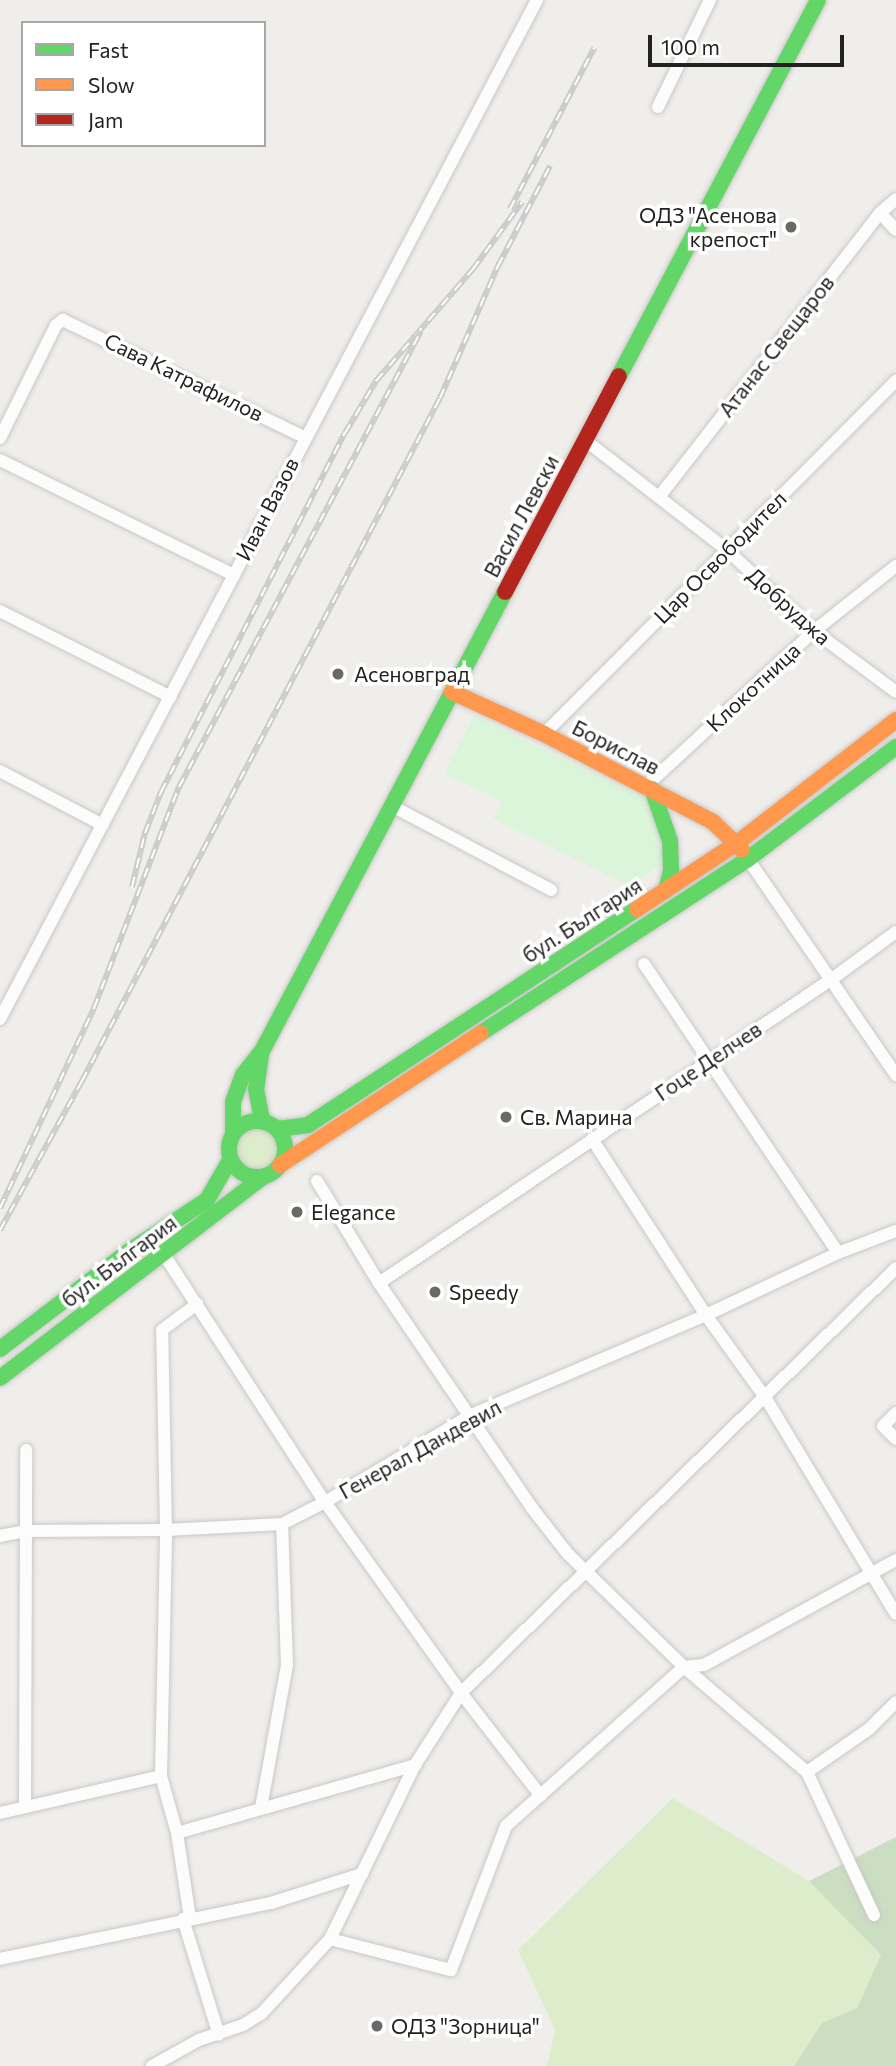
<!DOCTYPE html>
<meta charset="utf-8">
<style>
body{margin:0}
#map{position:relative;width:896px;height:2066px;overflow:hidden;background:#f0eeeb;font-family:Commissioner,sans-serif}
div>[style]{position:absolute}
.grass>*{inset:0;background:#ddeccb}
.round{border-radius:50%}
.forest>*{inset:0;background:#cbdec1}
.park>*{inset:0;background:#daf5da}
.roads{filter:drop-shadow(0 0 2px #c9c8c7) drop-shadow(0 0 2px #c9c8c7)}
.street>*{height:12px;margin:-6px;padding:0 6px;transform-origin:6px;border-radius:6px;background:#fdfcfc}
.fast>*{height:16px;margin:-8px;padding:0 8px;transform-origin:8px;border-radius:8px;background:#63d668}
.fast>.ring{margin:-8px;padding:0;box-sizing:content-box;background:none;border:16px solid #63d668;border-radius:50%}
.slow>*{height:16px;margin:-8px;padding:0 8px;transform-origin:8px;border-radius:8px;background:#ff974d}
.jam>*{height:16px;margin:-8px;padding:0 8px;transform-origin:8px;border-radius:8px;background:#b3261e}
.rail>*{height:6px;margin-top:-3px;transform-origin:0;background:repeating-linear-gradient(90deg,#fff 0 10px,#ccc 0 20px);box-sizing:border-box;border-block:2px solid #ccc}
.dots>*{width:19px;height:19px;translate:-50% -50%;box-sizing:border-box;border:4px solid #fff;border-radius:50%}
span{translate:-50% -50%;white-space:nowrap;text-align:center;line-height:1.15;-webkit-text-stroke:7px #fff;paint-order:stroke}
.poi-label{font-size:21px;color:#222}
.right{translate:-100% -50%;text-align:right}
.left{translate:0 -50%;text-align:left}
.street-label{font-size:21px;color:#222}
.legend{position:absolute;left:21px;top:21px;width:245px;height:126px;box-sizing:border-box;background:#fff;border:2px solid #a7a7a7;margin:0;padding:9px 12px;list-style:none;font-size:21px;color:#222}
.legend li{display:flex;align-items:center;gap:14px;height:35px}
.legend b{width:35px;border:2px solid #a7a7a7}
.scale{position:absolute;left:648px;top:35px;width:196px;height:32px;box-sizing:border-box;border:4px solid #222;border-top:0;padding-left:9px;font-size:21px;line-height:24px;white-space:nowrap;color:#222;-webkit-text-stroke:5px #fff;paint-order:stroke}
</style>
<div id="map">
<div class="grass">
<div class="round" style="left:237px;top:1128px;width:40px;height:40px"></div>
<div style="clip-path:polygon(673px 1798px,809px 1881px,881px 1955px,857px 2008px,822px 2023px,794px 2066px,547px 2066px,555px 2030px,518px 1950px)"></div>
</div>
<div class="forest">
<div style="clip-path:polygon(896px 1837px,896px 2066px,794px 2066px,822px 2023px,857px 2008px,881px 1955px,809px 1881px)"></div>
</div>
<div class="park">
<div style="clip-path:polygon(474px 715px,647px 799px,658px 830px,661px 866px,628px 885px,493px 819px,502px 801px,444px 774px)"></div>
</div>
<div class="roads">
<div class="street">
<div style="left:658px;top:107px;width:119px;rotate:-64.1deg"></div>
<div style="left:880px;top:213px;width:23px;rotate:47deg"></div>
<div style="left:0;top:438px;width:126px;rotate:-63.6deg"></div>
<div style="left:56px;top:325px;width:9px;rotate:-36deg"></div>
<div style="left:63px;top:320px;width:268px;rotate:25.9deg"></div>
<div style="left:585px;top:440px;width:180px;rotate:37.8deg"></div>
<div style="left:727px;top:550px;width:119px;rotate:43deg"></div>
<div style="left:814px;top:631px;width:102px;rotate:36.6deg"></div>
<div style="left:0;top:460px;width:261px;rotate:26.2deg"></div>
<div style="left:659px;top:497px;width:360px;rotate:-52.1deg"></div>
<div style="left:880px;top:213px;width:21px;rotate:-41deg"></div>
<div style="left:0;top:611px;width:191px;rotate:26.7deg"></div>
<div style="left:544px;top:734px;width:499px;rotate:-45.1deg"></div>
<div style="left:0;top:771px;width:116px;rotate:27.7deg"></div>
<div style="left:646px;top:786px;width:229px;rotate:-42.7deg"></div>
<div style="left:814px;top:631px;width:105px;rotate:-38.4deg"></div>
<div style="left:392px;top:806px;width:180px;rotate:27.8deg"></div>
<div style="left:748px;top:859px;width:262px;rotate:55.6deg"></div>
<div style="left:644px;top:964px;width:348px;rotate:56.1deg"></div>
<div style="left:0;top:1019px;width:1152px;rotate:-62.21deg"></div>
<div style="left:592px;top:1139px;width:210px;rotate:57.1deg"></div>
<div style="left:706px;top:1315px;width:101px;rotate:54.3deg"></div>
<div style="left:765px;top:1397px;width:253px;rotate:58.9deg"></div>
<div style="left:317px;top:1181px;width:119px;rotate:58.7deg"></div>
<div style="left:379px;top:1283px;width:272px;rotate:55.8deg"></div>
<div style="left:532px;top:1508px;width:58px;rotate:52deg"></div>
<div style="left:568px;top:1554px;width:162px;rotate:44.2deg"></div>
<div style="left:684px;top:1667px;width:162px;rotate:40.5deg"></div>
<div style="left:807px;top:1772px;width:158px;rotate:64.9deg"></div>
<div style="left:163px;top:1253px;width:297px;rotate:57deg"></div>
<div style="left:325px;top:1502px;width:234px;rotate:54.5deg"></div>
<div style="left:461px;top:1693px;width:130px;rotate:52.2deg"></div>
<div style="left:379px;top:1283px;width:542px;rotate:-33.87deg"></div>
<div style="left:829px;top:981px;width:83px;rotate:-36.2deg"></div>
<div style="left:896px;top:1413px;width:18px;rotate:135deg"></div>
<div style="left:883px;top:1426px;width:18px;rotate:45deg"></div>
<div style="left:0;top:1536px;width:25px;rotate:-11deg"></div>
<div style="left:25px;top:1531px;width:141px;rotate:-0.4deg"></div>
<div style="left:166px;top:1530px;width:116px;rotate:-3deg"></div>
<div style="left:282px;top:1524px;width:48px;rotate:-27.1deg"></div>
<div style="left:325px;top:1502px;width:168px;rotate:-30.8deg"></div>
<div style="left:469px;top:1416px;width:258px;rotate:-23.1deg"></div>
<div style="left:706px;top:1315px;width:146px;rotate:-25.2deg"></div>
<div style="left:838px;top:1253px;width:62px;rotate:-20.8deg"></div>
<div style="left:807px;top:1772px;width:75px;rotate:-34.7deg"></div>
<div style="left:869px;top:1729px;width:38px;rotate:-45deg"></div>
<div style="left:25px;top:1806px;width:356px;rotate:-89.8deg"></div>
<div style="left:261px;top:1808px;width:145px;rotate:-79.7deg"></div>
<div style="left:287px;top:1665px;width:141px;rotate:-92deg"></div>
<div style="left:0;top:1813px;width:165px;rotate:-12.9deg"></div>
<div style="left:177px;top:1833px;width:248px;rotate:-15.9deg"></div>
<div style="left:190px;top:1918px;width:86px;rotate:-98.7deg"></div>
<div style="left:177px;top:1833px;width:59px;rotate:-105.7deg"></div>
<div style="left:161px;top:1776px;width:246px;rotate:-88.8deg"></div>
<div style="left:166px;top:1530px;width:200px;rotate:-91.1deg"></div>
<div style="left:162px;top:1330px;width:44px;rotate:-36.6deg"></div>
<div style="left:183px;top:1919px;width:121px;rotate:72.8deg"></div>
<div style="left:330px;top:1939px;width:125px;rotate:14.4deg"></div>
<div style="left:451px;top:1970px;width:154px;rotate:-69.1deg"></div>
<div style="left:506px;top:1826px;width:239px;rotate:-41.8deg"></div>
<div style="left:684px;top:1667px;width:20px;rotate:-6deg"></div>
<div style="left:704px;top:1665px;width:219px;rotate:-28.7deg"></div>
<div style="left:0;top:1959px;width:277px;rotate:-11.7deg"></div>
<div style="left:271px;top:1903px;width:96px;rotate:-17.7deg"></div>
<div style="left:152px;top:2066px;width:54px;rotate:-29deg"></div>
<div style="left:199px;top:2040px;width:46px;rotate:-18.8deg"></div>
<div style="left:243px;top:2025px;width:22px;rotate:-32deg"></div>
<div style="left:262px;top:2013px;width:100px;rotate:-47.4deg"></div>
<div style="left:330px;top:1939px;width:194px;rotate:-64deg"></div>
<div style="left:415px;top:1765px;width:85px;rotate:-57.4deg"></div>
<div style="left:461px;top:1693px;width:608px;rotate:-44.33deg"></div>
</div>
<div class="fast">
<div style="left:619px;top:376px;width:425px;rotate:-62.1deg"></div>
<div style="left:652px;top:789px;width:55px;rotate:70.9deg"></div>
<div style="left:670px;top:841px;width:30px;rotate:88deg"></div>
<div style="left:671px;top:871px;width:20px;rotate:105deg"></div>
<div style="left:481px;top:1033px;width:319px;rotate:-33.1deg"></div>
<div style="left:748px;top:859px;width:186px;rotate:-37.1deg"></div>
<div style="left:261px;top:1055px;width:34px;rotate:98deg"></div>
<div style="left:256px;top:1089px;width:33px;rotate:79deg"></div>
<div class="ring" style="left:229px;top:1121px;width:40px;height:40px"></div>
<div style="left:277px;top:1129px;width:31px;rotate:-7deg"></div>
<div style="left:308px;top:1125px;width:394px;rotate:-33.3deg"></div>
<div style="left:233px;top:1133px;width:31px;rotate:-90deg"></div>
<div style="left:233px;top:1102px;width:29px;rotate:-70deg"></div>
<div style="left:243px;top:1075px;width:31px;rotate:-52deg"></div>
<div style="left:262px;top:1051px;width:519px;rotate:-62.1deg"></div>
<div style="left:0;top:1349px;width:161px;rotate:-37.2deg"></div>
<div style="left:128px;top:1252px;width:95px;rotate:-33.4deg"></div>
<div style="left:207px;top:1200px;width:46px;rotate:-60.1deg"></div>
<div style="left:0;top:1378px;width:331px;rotate:-37.4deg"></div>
</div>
<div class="slow">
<div style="left:452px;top:692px;width:101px;rotate:24.5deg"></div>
<div style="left:544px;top:734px;width:191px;rotate:27.5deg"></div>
<div style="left:713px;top:822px;width:40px;rotate:44deg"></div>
<div style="left:637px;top:909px;width:120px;rotate:-33.4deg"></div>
<div style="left:737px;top:843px;width:201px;rotate:-37.7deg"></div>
<div style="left:280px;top:1165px;width:240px;rotate:-33.3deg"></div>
</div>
<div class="jam">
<div style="left:505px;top:592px;width:244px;rotate:-62.2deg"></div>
</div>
</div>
<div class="rail">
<div style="left:510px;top:209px;width:182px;rotate:-62.4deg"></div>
<div style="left:132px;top:887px;width:56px;rotate:-76.5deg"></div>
<div style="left:145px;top:833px;width:44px;rotate:-68.7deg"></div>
<div style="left:161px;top:792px;width:403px;rotate:-62.9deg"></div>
<div style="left:345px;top:433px;width:61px;rotate:-59.2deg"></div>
<div style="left:376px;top:381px;width:148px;rotate:-49.1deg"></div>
<div style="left:473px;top:269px;width:83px;rotate:-53.8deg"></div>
<div style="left:0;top:1208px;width:221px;rotate:-64.8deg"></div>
<div style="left:94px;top:1008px;width:237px;rotate:-69deg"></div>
<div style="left:179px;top:787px;width:516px;rotate:-62.05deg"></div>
<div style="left:0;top:1230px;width:170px;rotate:-61.2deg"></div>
<div style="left:82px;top:1081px;width:771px;rotate:-62.34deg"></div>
<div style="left:440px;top:398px;width:144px;rotate:-66.3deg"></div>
<div style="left:498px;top:266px;width:113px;rotate:-62.5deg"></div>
</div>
<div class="dots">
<div style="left:791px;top:227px;background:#6a6968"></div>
<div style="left:338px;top:674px;background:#6a6968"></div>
<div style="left:506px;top:1117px;background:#6a6968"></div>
<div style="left:297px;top:1212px;background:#6a6968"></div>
<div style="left:435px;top:1292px;background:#6a6968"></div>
<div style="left:377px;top:2026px;background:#6a6968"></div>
</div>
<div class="poi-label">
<span class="right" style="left:777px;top:227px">ОДЗ "Асенова<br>крепост"</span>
<span class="left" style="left:354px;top:674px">Асеновград</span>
<span class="left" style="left:520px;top:1117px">Св. Марина</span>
<span class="left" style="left:311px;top:1212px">Elegance</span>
<span class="left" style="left:449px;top:1292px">Speedy</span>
<span class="left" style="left:391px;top:2026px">ОДЗ "Зорница"</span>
</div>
<div class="street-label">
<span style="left:776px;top:346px;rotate:-52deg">Атанас Свещаров</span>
<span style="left:184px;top:377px;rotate:26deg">Сава Катрафилов</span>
<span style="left:267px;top:509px;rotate:-63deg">Иван Вазов</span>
<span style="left:521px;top:516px;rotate:-62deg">Васил Левски</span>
<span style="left:720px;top:557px;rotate:-45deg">Цар Освободител</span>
<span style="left:789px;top:606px;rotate:42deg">Добруджа</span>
<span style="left:753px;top:687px;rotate:-43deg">Клокотница</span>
<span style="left:616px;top:747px;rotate:27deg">Борислав</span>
<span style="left:582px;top:920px;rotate:-33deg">бул. България</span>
<span style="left:708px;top:1061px;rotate:-34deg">Гоце Делчев</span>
<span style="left:119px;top:1261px;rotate:-37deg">бул. България</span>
<span style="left:420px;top:1449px;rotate:-29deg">Генерал Дандевил</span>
</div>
<ul class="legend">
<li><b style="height:9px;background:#63d668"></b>Fast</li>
<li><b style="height:9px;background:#ff974d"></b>Slow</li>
<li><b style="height:9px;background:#b3261e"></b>Jam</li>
</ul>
<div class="scale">100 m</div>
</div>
